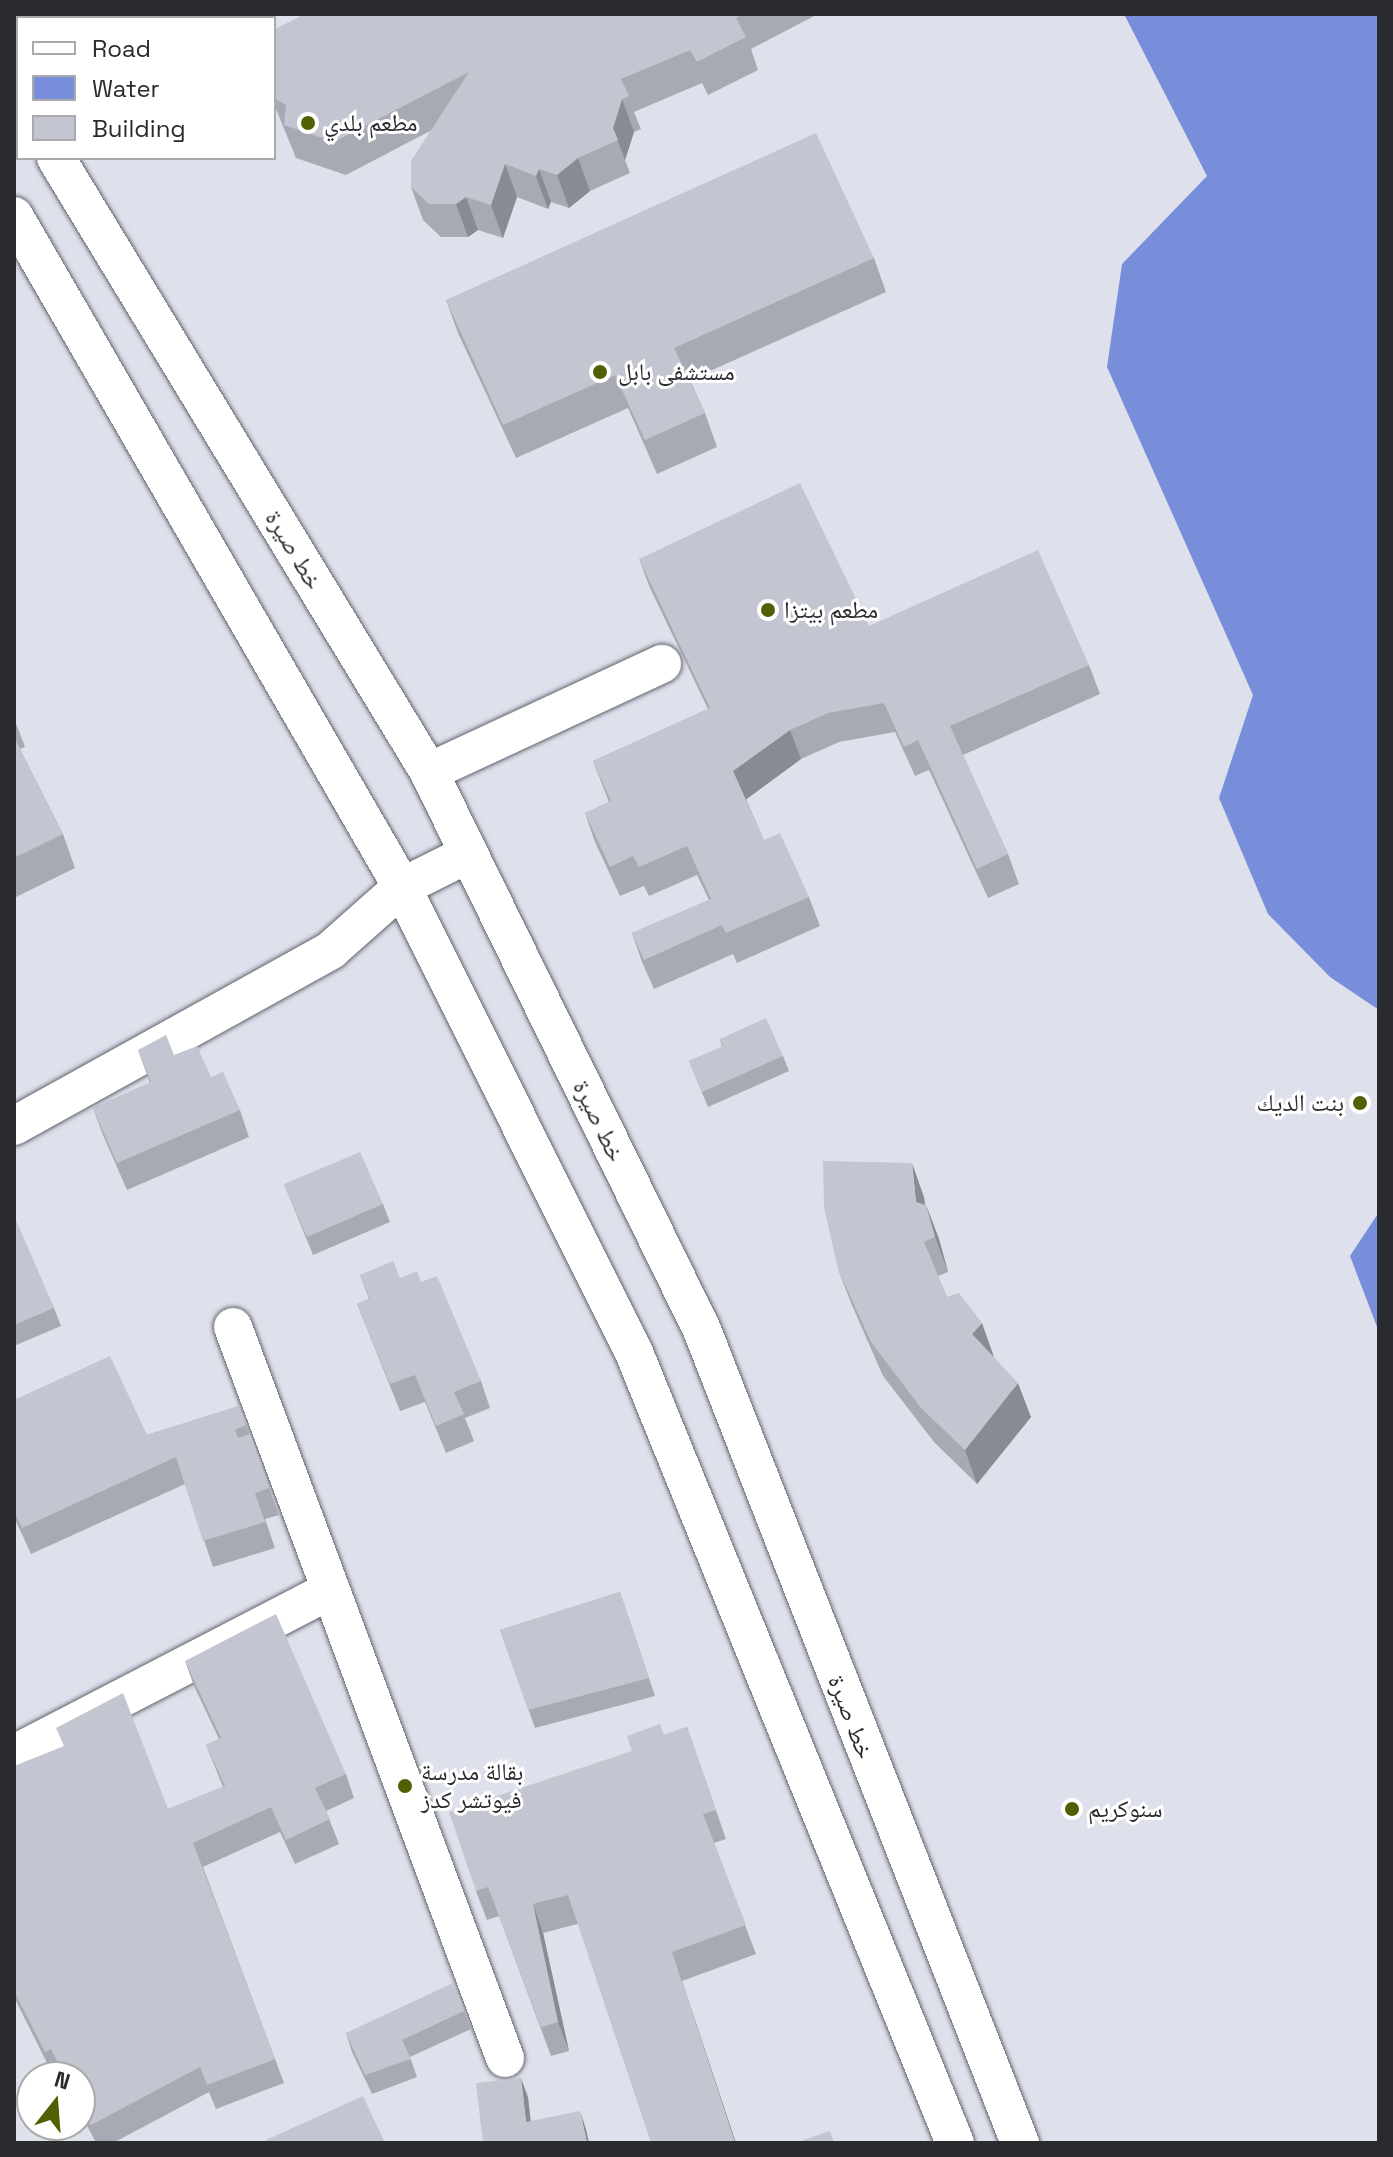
<!DOCTYPE html>
<meta charset="utf-8">
<style>
body{margin:0}
#map{position:relative;width:1393px;height:2157px;overflow:hidden;background:#dee1eb;font-family:"Space Grotesk","Noto Naskh Arabic",sans-serif}
div>[style]{position:absolute}
.water>*{inset:0;background:#798eda}
.roads{filter:drop-shadow(0 0 2px #61646d) drop-shadow(0 0 2px #61646d)}
.minor>*{height:38px;margin:-19px;padding:0 19px;transform-origin:19px;border-radius:19px;background:#fff}
.wall>*{inset:0;background:#a8aab3}
.shaded-wall>*{inset:0;background:#888b92}
.building>*{inset:0;background:#c3c6d0}
.dots>*{width:22px;height:22px;translate:-50% -50%;box-sizing:border-box;border:4px solid #fff;border-radius:50%}
span{translate:-50% -50%;white-space:nowrap;text-align:center;line-height:1.15;-webkit-text-stroke:6px #fff;paint-order:stroke}
.poi-label{font-size:24px;color:#292b2e}
.left{translate:0 -50%;text-align:left}
.right{translate:-100% -50%;text-align:right}
.street-label{font-size:24px;color:#292b2e}
.frame{position:absolute;inset:0;border:16px solid #292b2e;pointer-events:none}
.legend{position:absolute;left:16px;top:16px;width:260px;height:144px;box-sizing:border-box;background:#fff;border:2px solid #a9aaab;margin:0;padding:10px 14px;list-style:none;font-size:24px;color:#292b2e}
.legend li{display:flex;align-items:center;gap:16px;height:40px}
.legend b{width:40px;border:2px solid #a9aaab}
.north{position:absolute;left:16px;top:2061px;width:80px;height:80px;box-sizing:border-box;background:#fff;border:2px solid #a9aaab;border-radius:50%;rotate:17deg;font-size:22px;font-weight:700;line-height:32px;text-align:center;color:#292b2e}
.north::after{content:'';display:block;margin:auto;width:28px;height:36px;background:#4f6005;clip-path:polygon(50% 0,100% 100%,50% 72%,0 100%)}
</style>
<div id="map">
<div class="water">
<div style="clip-path:polygon(1124px 14px,1379px 14px,1379px 1010px,1330px 977px,1268px 914px,1219px 798px,1253px 695px,1107px 367px,1122px 264px,1207px 176px)"></div>
<div style="clip-path:polygon(1379px 1212px,1379px 1332px,1350px 1256px)"></div>
</div>
<div class="roads">
<div class="minor">
<div style="left:14px;top:88px;width:8px;rotate:60deg"></div>
<div style="left:56px;top:158px;width:718px;rotate:58.72deg"></div>
<div style="left:429px;top:772px;width:621px;rotate:63.93deg"></div>
<div style="left:702px;top:1330px;width:873px;rotate:68.64deg"></div>
<div style="left:14px;top:216px;width:775px;rotate:59.96deg"></div>
<div style="left:402px;top:887px;width:523px;rotate:63.53deg"></div>
<div style="left:635px;top:1355px;width:850px;rotate:67.9deg"></div>
<div style="left:429px;top:772px;width:257px;rotate:-24.9deg"></div>
<div style="left:14px;top:1126px;width:363px;rotate:-29deg"></div>
<div style="left:331px;top:950px;width:95px;rotate:-41.6deg"></div>
<div style="left:402px;top:887px;width:74px;rotate:-26.6deg"></div>
<div style="left:233px;top:1327px;width:780px;rotate:69.59deg"></div>
<div style="left:14px;top:1754px;width:352px;rotate:-27.4deg"></div>
</div>
</div>
<div class="wall">
<div style="clip-path:polygon(305px 14px,818px 14px,751px 49px,758px 70px,708px 95px,702px 83px,634px 112px,641px 129px,634px 132px,625px 160px,630px 173px,590px 191px,569px 208px,551px 202px,548px 209px,517px 197px,503px 238px,478px 230px,468px 237px,441px 237px,423px 220px,411px 187px,430px 131px,346px 175px,296px 158px,274px 104px,274px 31px)"></div>
<div style="clip-path:polygon(874px 258px,886px 292px,690px 380px,705px 413px,717px 447px,657px 474px,628px 408px,516px 458px,458px 333px,446px 300px)"></div>
<div style="clip-path:polygon(639px 559px,869px 626px,1089px 665px,1100px 694px,963px 755px,1008px 854px,1019px 884px,988px 898px,929px 770px,915px 776px,895px 732px,839px 742px,801px 759px,746px 799px,764px 840px,809px 897px,820px 926px,737px 963px,733px 954px,654px 989px,642px 962px,632px 933px,709px 900px,697px 875px,649px 896px,644px 886px,620px 896px,595px 842px,585px 813px,609px 802px,593px 761px,708px 709px,650px 588px)"></div>
<div style="clip-path:polygon(14px 718px,25px 747px,20px 749px,63px 834px,75px 868px,14px 898px)"></div>
<div style="clip-path:polygon(720px 1039px,783px 1056px,789px 1071px,708px 1107px,689px 1061px,722px 1047px)"></div>
<div style="clip-path:polygon(138px 1050px,174px 1055px,211px 1077px,240px 1110px,249px 1137px,127px 1190px,103px 1135px,93px 1108px,150px 1083px)"></div>
<div style="clip-path:polygon(284px 1184px,383px 1204px,390px 1222px,313px 1255px)"></div>
<div style="clip-path:polygon(924px 1197px,925px 1204px,926px 1205px,939px 1239px,948px 1272px,938px 1276px,947px 1297px,994px 1357px,1031px 1417px,977px 1484px,934px 1442px,883px 1376px,851px 1303px,838px 1269px)"></div>
<div style="clip-path:polygon(14px 1220px,54px 1308px,61px 1326px,14px 1346px)"></div>
<div style="clip-path:polygon(360px 1275px,400px 1278px,421px 1282px,481px 1381px,490px 1408px,465px 1418px,474px 1441px,446px 1453px,425px 1402px,400px 1411px,357px 1304px,369px 1299px)"></div>
<div style="clip-path:polygon(14px 1400px,147px 1435px,239px 1406px,279px 1515px,265px 1519px,275px 1548px,213px 1567px,185px 1484px,31px 1554px,14px 1517px)"></div>
<div style="clip-path:polygon(620px 1592px,655px 1696px,535px 1728px,500px 1630px)"></div>
<div style="clip-path:polygon(185px 1661px,346px 1774px,354px 1798px,326px 1811px,339px 1844px,295px 1864px,280px 1832px,203px 1867px,284px 2083px,216px 2109px,209px 2092px,113px 2143px,96px 2143px,80px 2112px,80px 2077px,61px 2077px,60px 2074px,54px 2077px,14px 1997px,14px 1766px,168px 1809px,223px 1787px,206px 1745px,219px 1739px,194px 1686px)"></div>
<div style="clip-path:polygon(687px 1727px,726px 1839px,714px 1843px,756px 1954px,682px 1981px,577px 1924px,543px 1933px,569px 2051px,551px 2056px,499px 1916px,487px 1920px,476px 1891px,632px 1751px,664px 1735px)"></div>
<div style="clip-path:polygon(464px 2011px,471px 2029px,410px 2057px,417px 2077px,372px 2094px,352px 2052px,346px 2033px)"></div>
</div>
<div class="shaded-wall">
<div style="clip-path:polygon(622px 99px,634px 132px,625px 160px,613px 128px)"></div>
<div style="clip-path:polygon(578px 158px,590px 191px,569px 208px,557px 175px)"></div>
<div style="clip-path:polygon(505px 164px,517px 197px,503px 238px,491px 205px)"></div>
<div style="clip-path:polygon(539px 169px,551px 202px,548px 209px,536px 176px)"></div>
<div style="clip-path:polygon(466px 197px,478px 230px,468px 237px,456px 204px)"></div>
<div style="clip-path:polygon(790px 730px,801px 759px,744px 801px,733px 771px)"></div>
<div style="clip-path:polygon(912px 1163px,924px 1197px,928px 1236px,916px 1202px)"></div>
<div style="clip-path:polygon(926px 1205px,939px 1239px,948px 1272px,935px 1237px)"></div>
<div style="clip-path:polygon(982px 1323px,994px 1357px,972px 1334px)"></div>
<div style="clip-path:polygon(1018px 1383px,1031px 1417px,977px 1484px,965px 1450px)"></div>
<div style="clip-path:polygon(533px 1904px,543px 1933px,569px 2051px,558px 2022px)"></div>
<div style="clip-path:polygon(672px 1952px,682px 1981px,736px 2143px,735px 2143px)"></div>
<div style="clip-path:polygon(521px 2078px,528px 2097px,533px 2140px,526px 2122px)"></div>
<div style="clip-path:polygon(580px 2111px,586px 2129px,589px 2143px,587px 2143px)"></div>
</div>
<div class="building">
<div style="clip-path:polygon(305px 14px,742px 14px,736px 18px,746px 37px,697px 62px,690px 50px,621px 79px,629px 96px,622px 99px,613px 128px,618px 140px,578px 158px,557px 175px,539px 169px,536px 176px,505px 164px,491px 205px,466px 197px,456px 204px,429px 204px,411px 187px,411px 161px,469px 72px,334px 142px,284px 125px,286px 105px,274px 98px,275px 79px,274px 78px,274px 31px,275px 29px)"></div>
<div style="clip-path:polygon(816px 133px,874px 258px,674px 348px,705px 413px,645px 440px,615px 375px,503px 425px,446px 300px)"></div>
<div style="clip-path:polygon(800px 483px,869px 626px,1038px 550px,1089px 665px,950px 726px,1008px 854px,977px 869px,918px 740px,904px 747px,884px 703px,828px 713px,790px 730px,733px 771px,764px 840px,780px 833px,809px 897px,726px 933px,722px 925px,644px 960px,632px 933px,711px 899px,687px 846px,639px 867px,633px 856px,610px 867px,585px 813px,611px 801px,593px 761px,710px 708px,639px 559px)"></div>
<div style="clip-path:polygon(14px 737px,63px 834px,14px 858px)"></div>
<div style="clip-path:polygon(766px 1018px,783px 1056px,702px 1092px,689px 1061px,723px 1046px,720px 1039px)"></div>
<div style="clip-path:polygon(166px 1035px,174px 1055px,197px 1046px,211px 1077px,223px 1072px,240px 1110px,117px 1163px,93px 1108px,151px 1082px,138px 1050px)"></div>
<div style="clip-path:polygon(360px 1152px,383px 1204px,307px 1237px,284px 1184px)"></div>
<div style="clip-path:polygon(823px 1161px,912px 1163px,916px 1202px,926px 1205px,935px 1237px,924px 1242px,947px 1297px,959px 1293px,982px 1323px,972px 1334px,1018px 1383px,965px 1450px,921px 1408px,871px 1342px,838px 1269px,824px 1207px)"></div>
<div style="clip-path:polygon(14px 1220px,16px 1220px,54px 1308px,14px 1325px)"></div>
<div style="clip-path:polygon(393px 1261px,400px 1278px,417px 1271px,421px 1282px,437px 1276px,481px 1381px,454px 1392px,464px 1414px,436px 1426px,415px 1375px,390px 1384px,357px 1304px,370px 1299px,360px 1275px)"></div>
<div style="clip-path:polygon(110px 1356px,147px 1435px,239px 1406px,246px 1425px,235px 1430px,238px 1438px,250px 1434px,269px 1488px,255px 1493px,265px 1522px,203px 1541px,176px 1457px,22px 1528px,14px 1511px,14px 1400px)"></div>
<div style="clip-path:polygon(620px 1592px,649px 1678px,528px 1710px,500px 1630px)"></div>
<div style="clip-path:polygon(276px 1614px,346px 1774px,315px 1788px,330px 1819px,286px 1840px,271px 1807px,193px 1843px,275px 2059px,207px 2085px,200px 2067px,91px 2125px,80px 2104px,80px 2077px,65px 2077px,51px 2049px,45px 2052px,14px 1991px,14px 1766px,64px 1746px,56px 1728px,123px 1693px,168px 1809px,225px 1786px,206px 1745px,221px 1738px,185px 1661px)"></div>
<div style="clip-path:polygon(660px 1724px,664px 1735px,687px 1727px,716px 1810px,703px 1814px,746px 1925px,672px 1952px,735px 2143px,651px 2143px,568px 1895px,533px 1904px,558px 2022px,541px 2027px,488px 1887px,476px 1891px,449px 1812px,632px 1751px,627px 1736px)"></div>
<div style="clip-path:polygon(453px 1983px,464px 2011px,402px 2040px,411px 2059px,365px 2075px,346px 2033px)"></div>
<div style="clip-path:polygon(521px 2078px,526px 2122px,580px 2111px,587px 2143px,483px 2143px,476px 2083px)"></div>
<div style="clip-path:polygon(363px 2096px,385px 2143px,267px 2143px,266px 2140px)"></div>
<div style="clip-path:polygon(830px 2131px,834px 2143px,794px 2143px)"></div>
</div>
<div class="dots">
<div style="left:308px;top:123px;background:#4f6005"></div>
<div style="left:600px;top:372px;background:#4f6005"></div>
<div style="left:768px;top:610px;background:#4f6005"></div>
<div style="left:1360px;top:1103px;background:#4f6005"></div>
<div style="left:405px;top:1786px;background:#4f6005"></div>
<div style="left:1072px;top:1809px;background:#4f6005"></div>
</div>
<div class="poi-label">
<span class="left" style="left:324px;top:123px">مطعم بلدي</span>
<span class="left" style="left:618px;top:372px">مستشفى بابل</span>
<span class="left" style="left:784px;top:610px">مطعم بيتزا</span>
<span class="right" style="left:1344px;top:1103px">بنت الديك</span>
<span class="left" style="left:421px;top:1786px">بقالة مدرسة<br>فيوتشر كدز</span>
<span class="left" style="left:1088px;top:1809px">سنوكريم</span>
</div>
<div class="street-label">
<span style="left:294px;top:550px;rotate:59deg">خط صيرة</span>
<span style="left:599px;top:1121px;rotate:64deg">خط صيرة</span>
<span style="left:851px;top:1717px;rotate:69deg">خط صيرة</span>
</div>
<div class="frame"></div>
<ul class="legend">
<li><b style="height:10px;background:#fff"></b>Road</li>
<li><b style="height:22px;background:#798eda"></b>Water</li>
<li><b style="height:22px;background:#c3c6d0"></b>Building</li>
</ul>
<div class="north">N</div>
</div>
